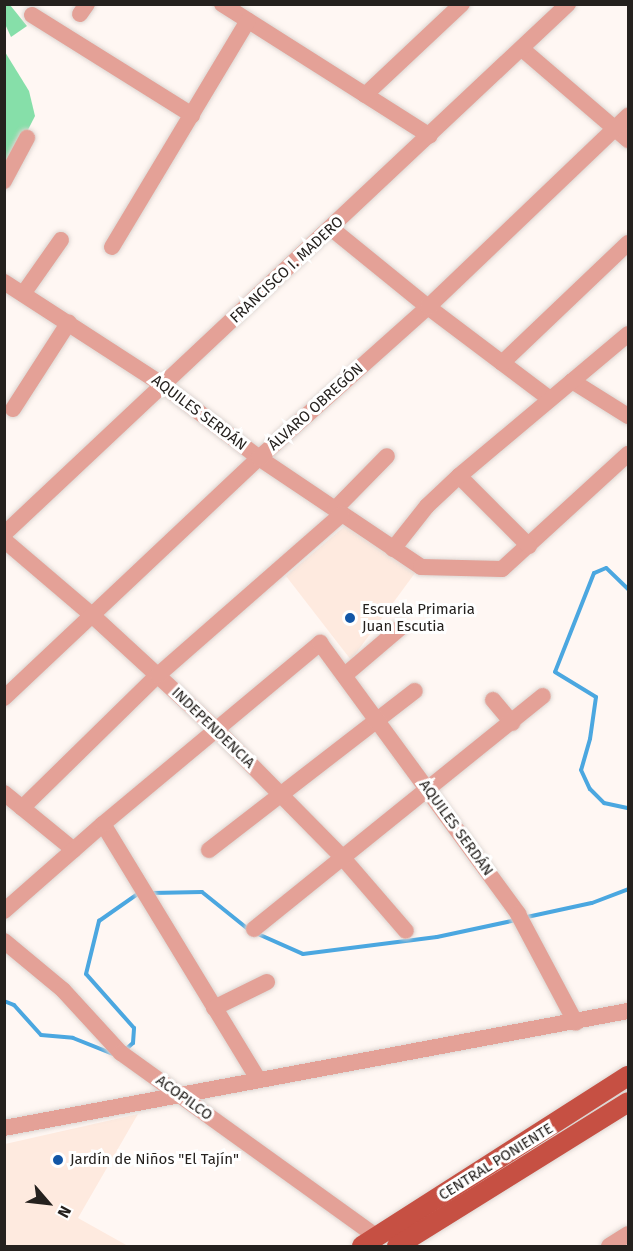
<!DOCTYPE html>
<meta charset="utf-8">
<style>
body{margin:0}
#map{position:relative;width:633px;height:1251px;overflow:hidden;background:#fff7f3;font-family:"Fira Sans",sans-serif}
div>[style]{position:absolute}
.built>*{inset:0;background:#feeadf}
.green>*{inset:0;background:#86dfa9}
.stream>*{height:4px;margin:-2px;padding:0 2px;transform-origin:2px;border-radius:2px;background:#4ba7e0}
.roads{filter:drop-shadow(0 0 2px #dcd5d1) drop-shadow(0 0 2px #dcd5d1)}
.minor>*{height:16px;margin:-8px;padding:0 8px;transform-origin:8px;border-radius:8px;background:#e4a197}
.major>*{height:20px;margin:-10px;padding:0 10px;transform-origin:10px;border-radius:10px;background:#c65043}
.dots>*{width:16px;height:16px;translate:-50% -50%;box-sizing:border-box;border:3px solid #fff;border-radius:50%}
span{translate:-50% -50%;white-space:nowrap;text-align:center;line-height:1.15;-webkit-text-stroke:6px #fff;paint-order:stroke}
.street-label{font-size:15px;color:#25211e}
.poi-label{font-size:15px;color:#25211e}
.left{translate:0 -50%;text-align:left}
.frame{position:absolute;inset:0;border:6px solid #25211e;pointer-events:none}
.north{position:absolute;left:18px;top:1173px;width:60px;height:60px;-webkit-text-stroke:4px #fff;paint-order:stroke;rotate:118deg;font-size:16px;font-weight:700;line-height:24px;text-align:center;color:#25211e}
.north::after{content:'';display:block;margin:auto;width:21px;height:27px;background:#25211e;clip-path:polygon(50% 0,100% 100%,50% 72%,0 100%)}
</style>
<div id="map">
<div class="built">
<div style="clip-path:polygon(346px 525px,415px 573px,351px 660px,286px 576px)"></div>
<div style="clip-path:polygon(138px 1114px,78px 1218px,128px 1246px,5px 1246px,5px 1144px)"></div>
</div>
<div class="green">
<div style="clip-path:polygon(5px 4px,10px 5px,27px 26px,11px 37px,5px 24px)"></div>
<div style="clip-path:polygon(5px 52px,29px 91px,35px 116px,5px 175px)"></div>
</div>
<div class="stream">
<div style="left:628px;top:589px;width:30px;rotate:-136deg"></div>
<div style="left:606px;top:568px;width:13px;rotate:157deg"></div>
<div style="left:594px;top:573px;width:106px;rotate:111.5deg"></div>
<div style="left:555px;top:672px;width:48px;rotate:31.4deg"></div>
<div style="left:596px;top:697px;width:42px;rotate:98.1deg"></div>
<div style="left:590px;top:739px;width:32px;rotate:106deg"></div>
<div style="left:581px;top:770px;width:21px;rotate:65deg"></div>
<div style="left:590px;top:789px;width:20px;rotate:45deg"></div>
<div style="left:604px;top:803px;width:25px;rotate:12deg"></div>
<div style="left:152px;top:893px;width:50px;rotate:-1.1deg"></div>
<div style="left:202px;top:892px;width:59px;rotate:38.8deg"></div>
<div style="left:527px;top:917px;width:66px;rotate:-12.2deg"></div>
<div style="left:592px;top:903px;width:39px;rotate:-21deg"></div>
<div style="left:258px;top:934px;width:49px;rotate:24deg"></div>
<div style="left:303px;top:954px;width:135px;rotate:-7.2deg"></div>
<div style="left:437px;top:937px;width:81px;rotate:-12.1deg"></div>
<div style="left:4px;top:1001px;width:11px;rotate:22deg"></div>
<div style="left:14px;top:1005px;width:40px;rotate:48deg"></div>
<div style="left:41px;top:1035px;width:32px;rotate:5deg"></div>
<div style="left:73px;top:1038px;width:43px;rotate:21.8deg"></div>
<div style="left:124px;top:1051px;width:12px;rotate:-42deg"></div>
<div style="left:133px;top:1043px;width:15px;rotate:-86deg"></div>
<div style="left:134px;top:1028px;width:72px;rotate:-131.6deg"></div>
<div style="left:86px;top:974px;width:55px;rotate:-76.2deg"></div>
<div style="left:99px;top:921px;width:49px;rotate:-35deg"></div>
</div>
<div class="roads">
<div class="minor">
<div style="left:222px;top:4px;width:246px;rotate:32.4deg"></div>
<div style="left:80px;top:14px;width:12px;rotate:-55deg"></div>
<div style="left:32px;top:15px;width:189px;rotate:32deg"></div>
<div style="left:522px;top:49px;width:140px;rotate:40.6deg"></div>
<div style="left:365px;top:95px;width:133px;rotate:-43.2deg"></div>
<div style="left:4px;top:181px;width:49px;rotate:-61.9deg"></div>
<div style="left:332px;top:229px;width:124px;rotate:39.1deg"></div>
<div style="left:428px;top:307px;width:153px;rotate:37deg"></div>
<div style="left:112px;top:247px;width:264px;rotate:-59deg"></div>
<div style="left:4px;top:282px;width:189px;rotate:32.9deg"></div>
<div style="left:163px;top:385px;width:121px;rotate:37.2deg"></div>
<div style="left:259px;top:458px;width:195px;rotate:33.9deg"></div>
<div style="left:421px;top:567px;width:81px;rotate:1.4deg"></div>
<div style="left:502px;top:569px;width:171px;rotate:-42.4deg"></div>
<div style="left:23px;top:294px;width:66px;rotate:-54.9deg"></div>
<div style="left:502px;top:363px;width:174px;rotate:-43.6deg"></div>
<div style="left:572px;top:381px;width:66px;rotate:32deg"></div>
<div style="left:13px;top:409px;width:103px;rotate:-57.2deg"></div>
<div style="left:459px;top:476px;width:99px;rotate:45deg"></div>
<div style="left:335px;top:509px;width:74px;rotate:-45.5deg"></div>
<div style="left:4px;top:534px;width:774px;rotate:-43.22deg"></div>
<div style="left:4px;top:540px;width:117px;rotate:40.5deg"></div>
<div style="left:93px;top:616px;width:166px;rotate:42.6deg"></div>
<div style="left:215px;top:728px;width:182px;rotate:45.4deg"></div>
<div style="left:343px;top:858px;width:96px;rotate:49.2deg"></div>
<div style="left:393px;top:549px;width:55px;rotate:-51.7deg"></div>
<div style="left:427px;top:506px;width:44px;rotate:-43.2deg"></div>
<div style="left:459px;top:476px;width:221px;rotate:-40deg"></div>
<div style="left:345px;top:675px;width:72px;rotate:-40.5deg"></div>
<div style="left:4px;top:698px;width:350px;rotate:-43.3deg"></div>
<div style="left:259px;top:458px;width:227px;rotate:-41.8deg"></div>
<div style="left:428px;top:307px;width:277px;rotate:-43.7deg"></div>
<div style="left:493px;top:700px;width:30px;rotate:50deg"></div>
<div style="left:4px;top:793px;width:90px;rotate:39.2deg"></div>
<div style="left:22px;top:808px;width:190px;rotate:-44.4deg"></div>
<div style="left:158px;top:675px;width:244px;rotate:-41.2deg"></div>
<div style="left:103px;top:824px;width:298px;rotate:58.7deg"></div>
<div style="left:209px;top:850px;width:260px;rotate:-37.7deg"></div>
<div style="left:4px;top:911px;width:132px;rotate:-41.3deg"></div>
<div style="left:103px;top:824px;width:283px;rotate:-39.8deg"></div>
<div style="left:320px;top:643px;width:336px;rotate:53.8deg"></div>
<div style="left:518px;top:914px;width:123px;rotate:62deg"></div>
<div style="left:254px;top:929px;width:371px;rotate:-38.9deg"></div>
<div style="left:4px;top:941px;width:77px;rotate:39.7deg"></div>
<div style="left:63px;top:990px;width:86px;rotate:47.4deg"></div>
<div style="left:121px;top:1053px;width:315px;rotate:35.7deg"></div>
<div style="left:214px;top:1008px;width:59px;rotate:-26.1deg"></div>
<div style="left:4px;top:1128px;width:635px;rotate:-10.62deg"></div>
<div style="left:609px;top:1246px;width:22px;rotate:-32deg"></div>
</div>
<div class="major">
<div style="left:362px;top:1246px;width:316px;rotate:-32.6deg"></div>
<div style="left:397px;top:1246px;width:272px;rotate:-31.9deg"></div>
</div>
</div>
<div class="dots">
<div style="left:350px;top:618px;background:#1256a6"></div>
<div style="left:58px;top:1160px;background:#1256a6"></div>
</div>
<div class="street-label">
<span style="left:287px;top:270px;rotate:-43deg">FRANCISCO I. MADERO</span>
<span style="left:316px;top:407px;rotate:-42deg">ÁLVARO OBREGÓN</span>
<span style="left:199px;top:413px;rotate:37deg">AQUILES SERDÁN</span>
<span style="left:213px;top:728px;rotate:44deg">INDEPENDENCIA</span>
<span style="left:456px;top:828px;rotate:54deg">AQUILES SERDÁN</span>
<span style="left:184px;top:1098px;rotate:36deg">ACOPILCO</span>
<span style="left:496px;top:1162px;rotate:-32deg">CENTRAL PONIENTE</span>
</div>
<div class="poi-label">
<span class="left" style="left:362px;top:618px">Escuela Primaria<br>Juan Escutia</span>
<span class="left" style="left:70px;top:1160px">Jardín de Niños "El Tajín"</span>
</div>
<div class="frame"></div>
<div class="north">N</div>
</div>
